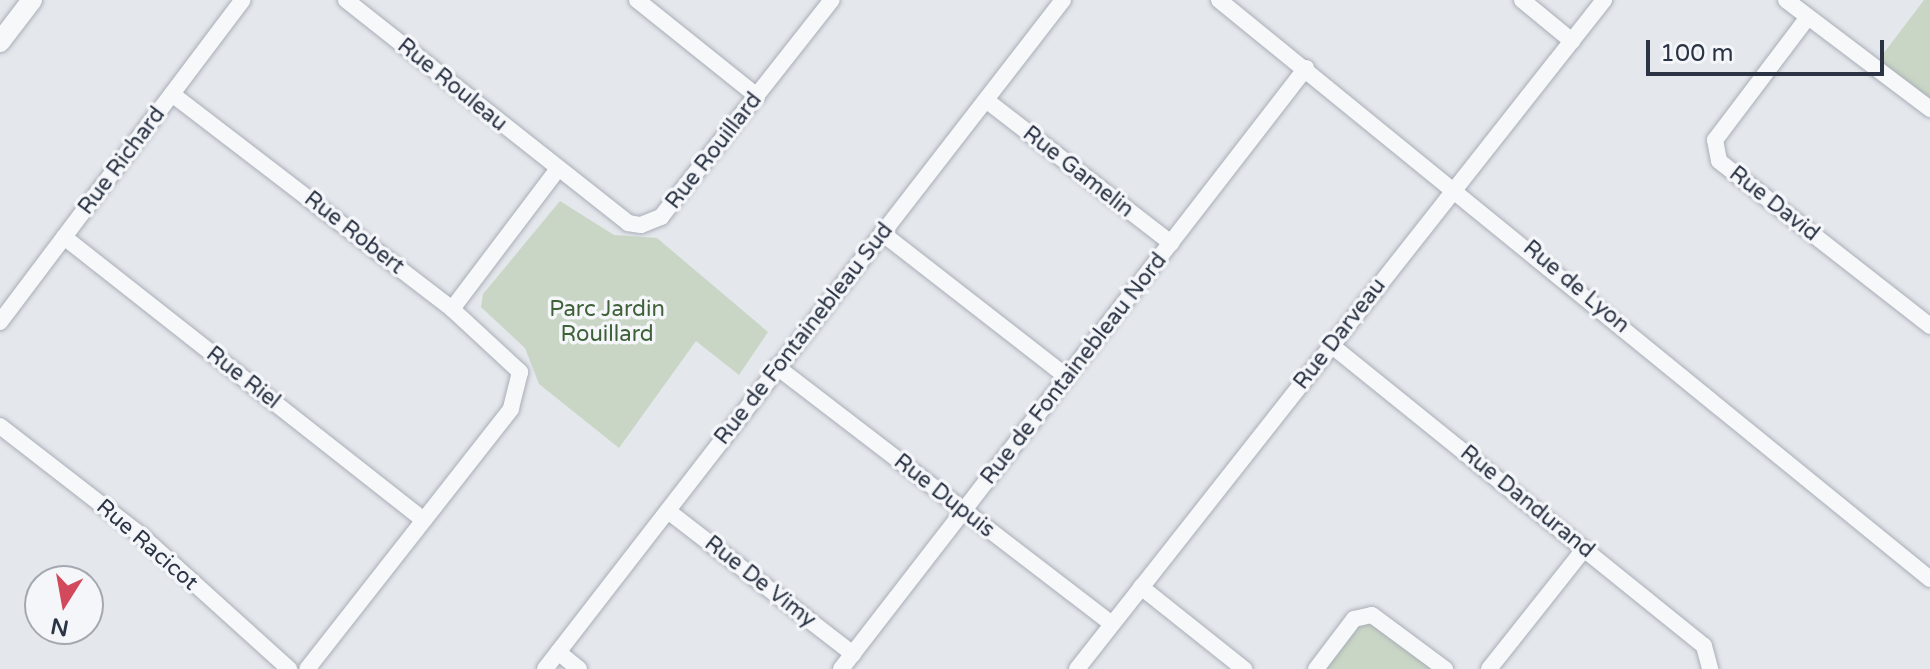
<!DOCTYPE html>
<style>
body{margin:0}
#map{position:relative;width:1930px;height:669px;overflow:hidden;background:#e4e7ec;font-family:"Varela Round",sans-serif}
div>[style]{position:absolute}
.green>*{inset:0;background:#c9d6c5}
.roads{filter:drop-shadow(0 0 2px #a9aeb7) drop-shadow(0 0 2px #a9aeb7)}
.minor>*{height:16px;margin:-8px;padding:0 8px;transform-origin:8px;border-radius:8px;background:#f7f8fa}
.tertiary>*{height:20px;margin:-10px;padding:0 10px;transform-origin:10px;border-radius:10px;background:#f7f8fa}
span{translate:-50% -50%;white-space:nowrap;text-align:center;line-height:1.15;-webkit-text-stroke:7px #f4f6f9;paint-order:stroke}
.street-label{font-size:22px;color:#2b3445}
.park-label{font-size:22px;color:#3f6138}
.north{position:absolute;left:24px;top:565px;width:80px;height:80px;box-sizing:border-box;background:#f4f6f9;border:2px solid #a4a8b1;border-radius:50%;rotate:191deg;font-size:22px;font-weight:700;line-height:32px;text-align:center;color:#2b3445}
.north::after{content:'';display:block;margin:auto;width:28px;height:36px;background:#d1495b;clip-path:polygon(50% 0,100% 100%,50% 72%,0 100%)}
.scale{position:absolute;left:1646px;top:40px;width:238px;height:36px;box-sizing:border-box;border:4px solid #2b3445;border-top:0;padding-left:10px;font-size:24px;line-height:28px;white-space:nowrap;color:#2b3445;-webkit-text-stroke:6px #f4f6f9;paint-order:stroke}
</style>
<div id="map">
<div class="green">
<div style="clip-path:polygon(1924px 0,1930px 0,1930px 109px,1874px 66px)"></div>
<div style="clip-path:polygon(560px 201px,614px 235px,657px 238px,768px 332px,739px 375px,696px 341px,619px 448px,539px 384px,525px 348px,481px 307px,483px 294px)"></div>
<div style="clip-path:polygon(1372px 615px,1445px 669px,1316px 669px,1354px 619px)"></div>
</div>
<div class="roads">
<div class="minor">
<div style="left:346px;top:0;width:360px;rotate:38.3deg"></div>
<div style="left:628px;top:223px;width:13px;rotate:9deg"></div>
<div style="left:641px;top:225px;width:22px;rotate:-22deg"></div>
<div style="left:661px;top:217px;width:276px;rotate:-51.8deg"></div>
<div style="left:637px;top:0;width:154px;rotate:38.7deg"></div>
<div style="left:1219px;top:0;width:917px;rotate:39.16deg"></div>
<div style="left:1522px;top:0;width:65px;rotate:39.4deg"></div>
<div style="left:1786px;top:0;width:181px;rotate:37.1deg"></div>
<div style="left:1808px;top:17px;width:154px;rotate:127.1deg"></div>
<div style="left:1715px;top:140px;width:21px;rotate:79deg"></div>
<div style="left:1719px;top:161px;width:268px;rotate:38deg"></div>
<div style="left:172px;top:94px;width:353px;rotate:37.5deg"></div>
<div style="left:452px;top:309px;width:93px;rotate:42.8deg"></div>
<div style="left:520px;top:372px;width:38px;rotate:104deg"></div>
<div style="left:511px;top:409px;width:330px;rotate:128.1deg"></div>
<div style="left:986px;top:100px;width:234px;rotate:37.7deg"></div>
<div style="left:882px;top:233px;width:234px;rotate:37.9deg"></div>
<div style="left:64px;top:237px;width:457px;rotate:38.2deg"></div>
<div style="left:452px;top:309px;width:176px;rotate:-52.9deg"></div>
<div style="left:0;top:322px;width:403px;rotate:-53deg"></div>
<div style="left:1331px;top:345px;width:479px;rotate:38.9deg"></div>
<div style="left:1704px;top:646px;width:24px;rotate:75deg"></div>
<div style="left:777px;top:367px;width:422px;rotate:37.5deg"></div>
<div style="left:0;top:426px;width:181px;rotate:37.8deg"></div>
<div style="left:143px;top:537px;width:197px;rotate:42.1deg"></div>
<div style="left:668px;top:511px;width:234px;rotate:37.7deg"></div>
<div style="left:1141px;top:587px;width:132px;rotate:38.5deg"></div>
<div style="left:558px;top:652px;width:27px;rotate:39deg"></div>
<div style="left:545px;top:669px;width:846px;rotate:-52.25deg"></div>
<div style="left:841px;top:669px;width:760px;rotate:-52.27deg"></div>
<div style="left:1077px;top:669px;width:852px;rotate:-51.77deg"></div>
<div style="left:1316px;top:669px;width:63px;rotate:-52.8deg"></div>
<div style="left:1354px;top:619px;width:18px;rotate:-13deg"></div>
<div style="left:1372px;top:615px;width:91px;rotate:36.5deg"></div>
<div style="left:1489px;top:669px;width:153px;rotate:-51.6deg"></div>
</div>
<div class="tertiary">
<div style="left:0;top:42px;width:53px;rotate:-52.7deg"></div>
</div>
</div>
<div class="street-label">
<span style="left:452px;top:85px;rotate:39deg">Rue Rouleau</span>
<span style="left:714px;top:151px;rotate:-52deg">Rue Rouillard</span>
<span style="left:122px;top:161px;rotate:-53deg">Rue Richard</span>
<span style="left:1078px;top:172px;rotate:38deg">Rue Gamelin</span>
<span style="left:1774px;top:204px;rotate:38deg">Rue David</span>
<span style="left:354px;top:233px;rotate:38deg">Rue Robert</span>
<span style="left:1576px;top:287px;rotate:40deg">Rue de Lyon</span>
<span style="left:804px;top:334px;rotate:-52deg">Rue de Fontainebleau Sud</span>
<span style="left:1340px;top:334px;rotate:-52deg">Rue Darveau</span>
<span style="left:1074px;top:369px;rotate:-52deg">Rue de Fontainebleau Nord</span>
<span style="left:243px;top:378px;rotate:38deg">Rue Riel</span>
<span style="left:944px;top:496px;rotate:38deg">Rue Dupuis</span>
<span style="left:1527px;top:502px;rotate:39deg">Rue Dandurand</span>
<span style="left:147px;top:545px;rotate:41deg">Rue Racicot</span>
<span style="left:760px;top:582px;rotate:38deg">Rue De Vimy</span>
</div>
<div class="park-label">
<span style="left:607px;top:322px">Parc Jardin<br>Rouillard</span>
</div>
<div class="north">N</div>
<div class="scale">100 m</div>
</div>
